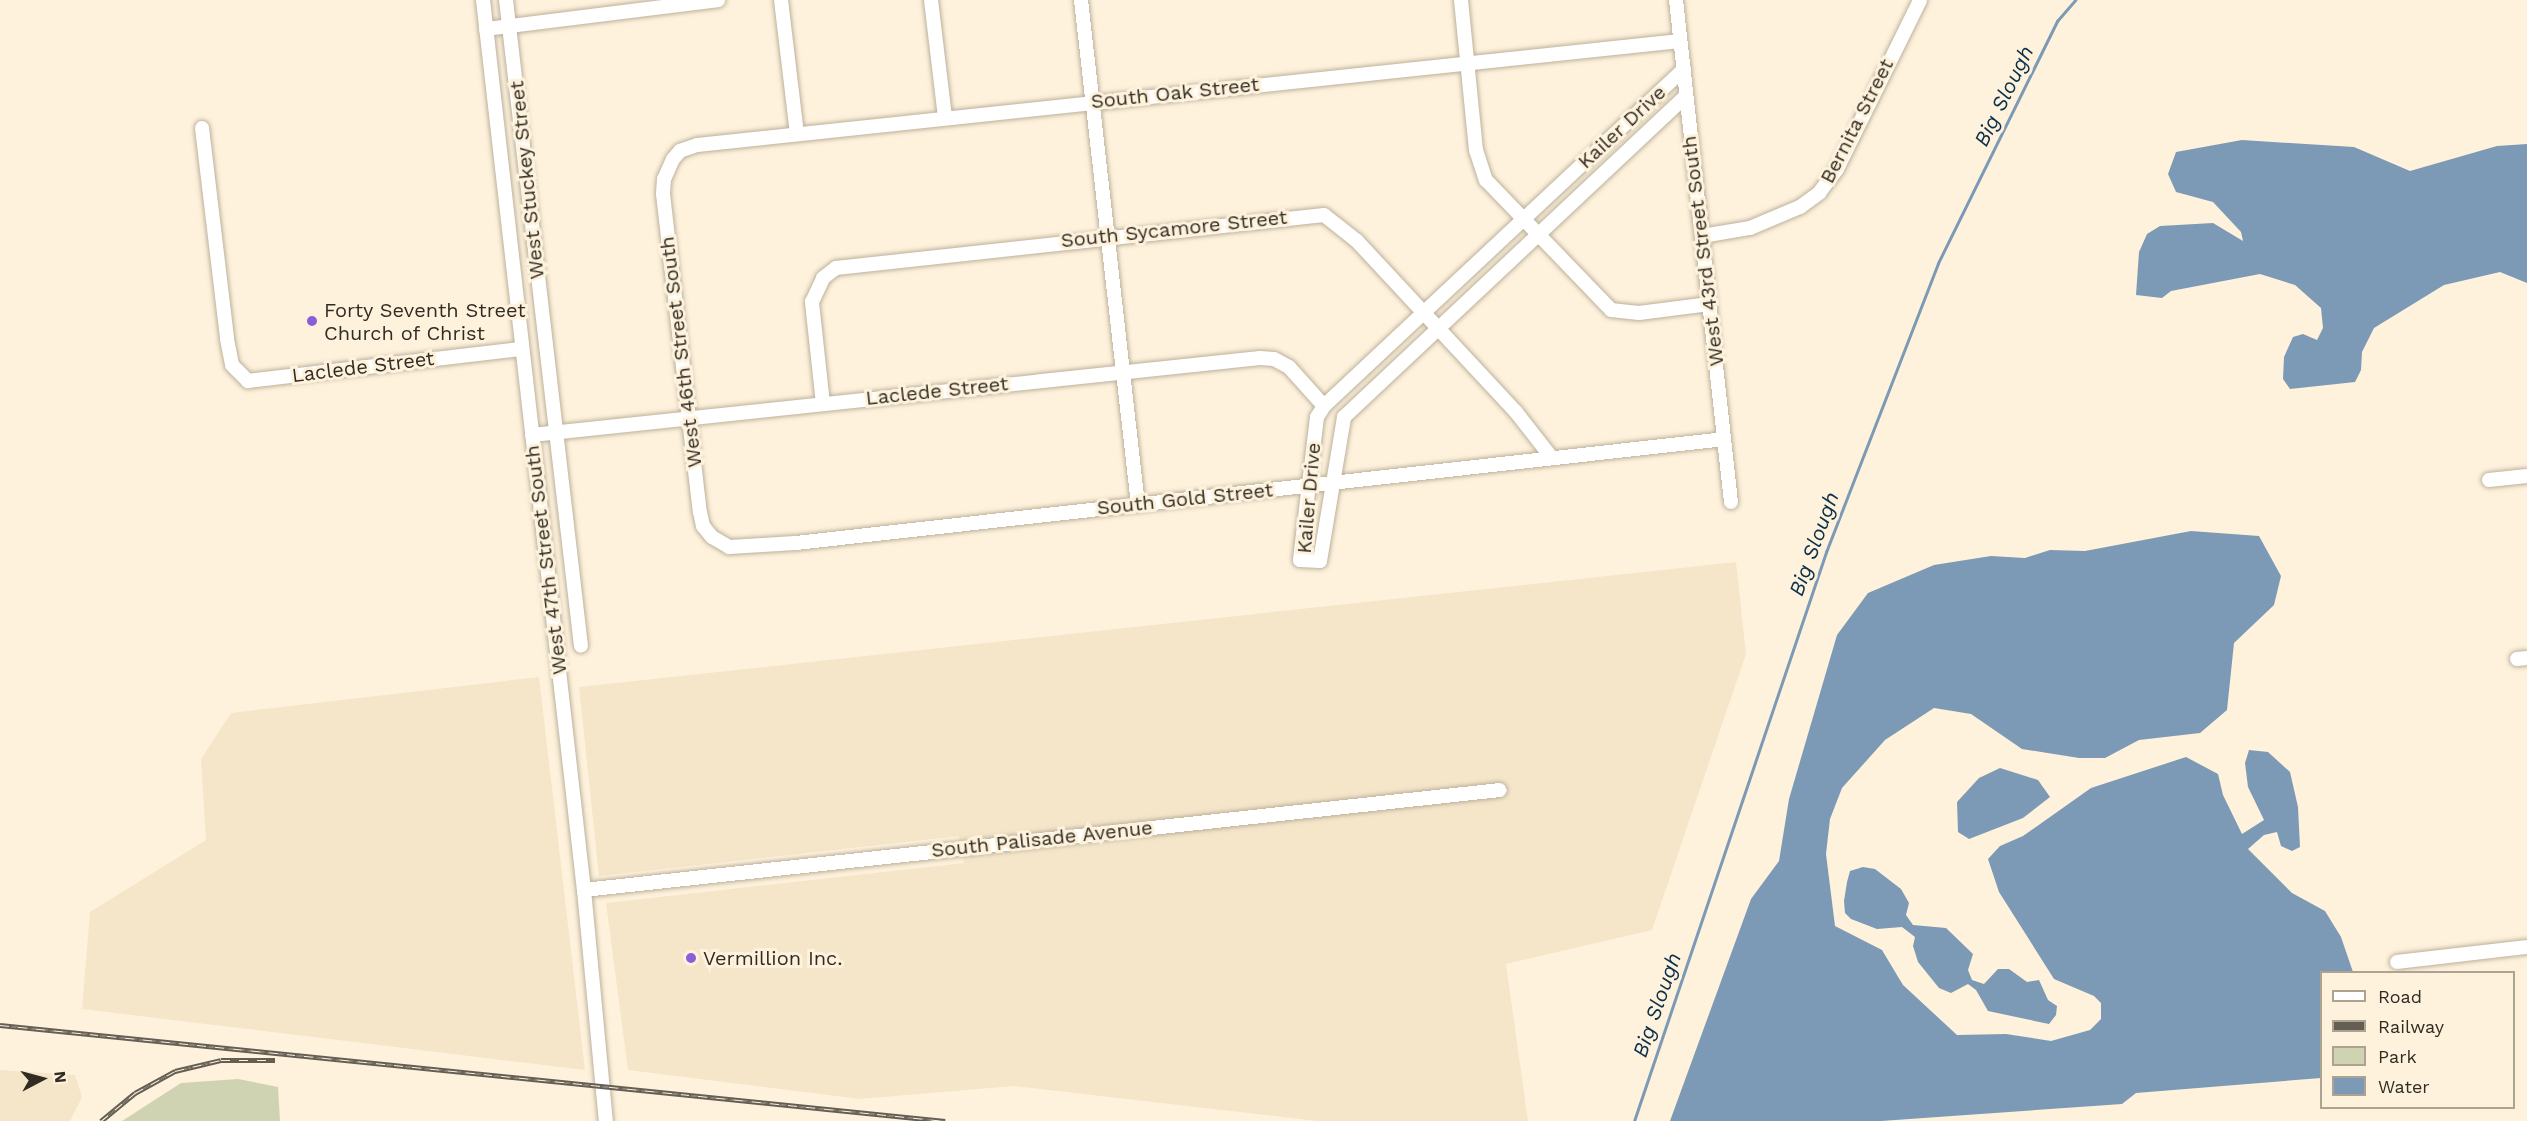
<!DOCTYPE html>
<style>
body{margin:0}
#map{position:relative;width:2527px;height:1121px;overflow:hidden;background:#fef2dc;font-family:"Work Sans",sans-serif}
div>[style]{position:absolute}
.built>*{inset:0;background:#f5e6ca}
.green>*{inset:0;background:#d0d3b2}
.water>*{inset:0;background:#7c9ab5}
.stream>*{height:3px;margin:-1.5px;padding:0 1.5px;transform-origin:1.5px;border-radius:1.5px;background:#7c9ab5}
.roads{filter:drop-shadow(0 0 2px #bcb19c) drop-shadow(0 0 2px #bcb19c)}
.minor>*{height:14px;margin:-7px;padding:0 7px;transform-origin:7px;border-radius:7px;background:#fff}
.rail>*{height:5px;margin-top:-2.5px;transform-origin:0;background:repeating-linear-gradient(90deg,#fef2dc 0 9px,#645e53 0 18px);box-sizing:border-box;border-block:2px solid #645e53}
.dots>*{width:16px;height:16px;translate:-50% -50%;box-sizing:border-box;border:3px solid #fef2dc;border-radius:50%}
span{translate:-50% -50%;white-space:nowrap;text-align:center;line-height:1.15;-webkit-text-stroke:6px #fef2dc;paint-order:stroke}
.street-label{font-size:20px;color:#302c24}
.poi-label{font-size:20px;color:#302c24}
.left{translate:0 -50%;text-align:left}
.water-label{font-size:21px;color:#0a304c;font-style:italic}
.legend{position:absolute;left:2320px;top:971px;width:195px;height:138px;box-sizing:border-box;background:#fef2dc;border:2px solid #aca392;margin:0;padding:8px 10px;list-style:none;font-size:18px;color:#302c24}
.legend li{display:flex;align-items:center;gap:12px;height:30px}
.legend b{width:30px;border:2px solid #aca392}
.north{position:absolute;left:12px;top:1049px;width:60px;height:60px;-webkit-text-stroke:4px #fef2dc;paint-order:stroke;rotate:84deg;font-size:16px;font-weight:700;line-height:24px;text-align:center;color:#302c24}
.north::after{content:'';display:block;margin:auto;width:21px;height:27px;background:#302c24;clip-path:polygon(50% 0,100% 100%,50% 72%,0 100%)}
</style>
<div id="map">
<div class="built">
<div style="clip-path:polygon(1736px 562px,1746px 654px,1652px 930px,1506px 964px,1528px 1121px,1317px 1121px,1014px 1086px,860px 1099px,628px 1070px,606px 903px,964px 863px,959px 836px,599px 876px,579px 687px)"></div>
<div style="clip-path:polygon(539px 677px,585px 1070px,82px 1009px,90px 912px,206px 840px,201px 759px,231px 713px)"></div>
<div style="clip-path:polygon(0 1070px,75px 1075px,82px 1097px,70px 1121px,0 1121px)"></div>
</div>
<div class="green">
<div style="clip-path:polygon(238px 1079px,278px 1087px,280px 1121px,122px 1121px,181px 1083px)"></div>
</div>
<div class="water">
<div style="clip-path:polygon(2242px 140px,2354px 147px,2410px 171px,2497px 146px,2527px 144px,2527px 283px,2500px 272px,2444px 285px,2374px 328px,2362px 352px,2361px 370px,2355px 382px,2290px 389px,2283px 379px,2284px 357px,2293px 337px,2303px 334px,2317px 340px,2323px 328px,2321px 308px,2295px 285px,2260px 274px,2171px 291px,2162px 298px,2136px 295px,2139px 252px,2147px 234px,2160px 226px,2213px 223px,2243px 241px,2241px 232px,2213px 202px,2176px 192px,2168px 174px,2176px 152px)"></div>
<div style="clip-path:polygon(2191px 531px,2259px 536px,2281px 576px,2274px 605px,2234px 643px,2227px 710px,2200px 733px,2139px 740px,2105px 758px,2079px 758px,2022px 749px,1971px 714px,1934px 708px,1885px 740px,1842px 788px,1830px 819px,1826px 854px,1835px 926px,1882px 950px,1903px 985px,1957px 1035px,2006px 1034px,2051px 1041px,2090px 1030px,2101px 1019px,2101px 1003px,2094px 996px,2054px 979px,1999px 892px,1988px 859px,2000px 846px,2023px 836px,2091px 788px,2186px 757px,2218px 774px,2223px 795px,2242px 834px,2264px 820px,2248px 787px,2245px 763px,2249px 750px,2268px 752px,2290px 772px,2298px 807px,2300px 847px,2292px 851px,2281px 846px,2277px 832px,2264px 835px,2248px 849px,2292px 893px,2325px 911px,2341px 937px,2353px 972px,2322px 972px,2321px 1078px,2136px 1093px,2122px 1104px,1881px 1121px,1670px 1121px,1751px 899px,1779px 861px,1789px 799px,1837px 635px,1868px 593px,1934px 565px,1991px 556px,2025px 558px,2050px 550px,2085px 551px)"></div>
<div style="clip-path:polygon(2000px 768px,2038px 780px,2050px 797px,2023px 818px,1969px 839px,1958px 832px,1957px 802px,1979px 778px)"></div>
<div style="clip-path:polygon(1863px 867px,1875px 869px,1901px 889px,1909px 903px,1906px 915px,1913px 925px,1946px 928px,1973px 954px,1968px 970px,1972px 980px,1984px 984px,1998px 969px,2009px 969px,2027px 982px,2039px 980px,2048px 1000px,2057px 1006px,2056px 1015px,2049px 1024px,1988px 1011px,1976px 990px,1968px 984px,1951px 993px,1939px 988px,1918px 962px,1913px 946px,1915px 937px,1902px 927px,1877px 929px,1851px 919px,1845px 913px,1844px 901px,1847px 882px,1850px 871px)"></div>
</div>
<div class="stream">
<div style="left:1634px;top:1121px;width:601px;rotate:-71.35deg"></div>
<div style="left:1826px;top:552px;width:310px;rotate:-68.8deg"></div>
<div style="left:1938px;top:263px;width:270px;rotate:-63.8deg"></div>
<div style="left:2057px;top:21px;width:28px;rotate:-49deg"></div>
</div>
<div class="roads">
<div class="minor">
<div style="left:483px;top:0;width:896px;rotate:83.53deg"></div>
<div style="left:584px;top:890px;width:232px;rotate:84.6deg"></div>
<div style="left:506px;top:0;width:650px;rotate:83.38deg"></div>
<div style="left:781px;top:0;width:135px;rotate:83.2deg"></div>
<div style="left:931px;top:0;width:118px;rotate:83.2deg"></div>
<div style="left:1081px;top:0;width:508px;rotate:83.56deg"></div>
<div style="left:1461px;top:0;width:151px;rotate:84.3deg"></div>
<div style="left:1476px;top:150px;width:32px;rotate:72deg"></div>
<div style="left:1486px;top:180px;width:180px;rotate:46.1deg"></div>
<div style="left:1611px;top:310px;width:28px;rotate:6deg"></div>
<div style="left:1639px;top:313px;width:71px;rotate:-7.3deg"></div>
<div style="left:1676px;top:0;width:505px;rotate:83.75deg"></div>
<div style="left:486px;top:29px;width:234px;rotate:-7.1deg"></div>
<div style="left:1680px;top:41px;width:988px;rotate:173.96deg"></div>
<div style="left:697px;top:145px;width:18px;rotate:161deg"></div>
<div style="left:680px;top:151px;width:11px;rotate:131deg"></div>
<div style="left:673px;top:159px;width:22px;rotate:114deg"></div>
<div style="left:664px;top:179px;width:15px;rotate:94deg"></div>
<div style="left:663px;top:194px;width:320px;rotate:83.4deg"></div>
<div style="left:700px;top:512px;width:14px;rotate:78deg"></div>
<div style="left:703px;top:526px;width:14px;rotate:51deg"></div>
<div style="left:712px;top:537px;width:20px;rotate:30deg"></div>
<div style="left:729px;top:547px;width:67px;rotate:-3.4deg"></div>
<div style="left:796px;top:543px;width:934px;rotate:-6.39deg"></div>
<div style="left:1684px;top:69px;width:493px;rotate:136.9deg"></div>
<div style="left:1324px;top:406px;width:13px;rotate:122deg"></div>
<div style="left:1317px;top:417px;width:144px;rotate:96.8deg"></div>
<div style="left:1300px;top:560px;width:20px;rotate:3deg"></div>
<div style="left:1320px;top:561px;width:146px;rotate:-80.5deg"></div>
<div style="left:1344px;top:417px;width:468px;rotate:-43.2deg"></div>
<div style="left:202px;top:128px;width:212px;rotate:83.2deg"></div>
<div style="left:227px;top:339px;width:26px;rotate:79deg"></div>
<div style="left:232px;top:365px;width:23px;rotate:45deg"></div>
<div style="left:248px;top:381px;width:276px;rotate:-6.7deg"></div>
<div style="left:1702px;top:236px;width:49px;rotate:-9.5deg"></div>
<div style="left:1750px;top:228px;width:54px;rotate:-22.8deg"></div>
<div style="left:1800px;top:207px;width:24px;rotate:-36deg"></div>
<div style="left:1819px;top:193px;width:30px;rotate:-53deg"></div>
<div style="left:1837px;top:169px;width:188px;rotate:-63.8deg"></div>
<div style="left:823px;top:404px;width:103px;rotate:-96.2deg"></div>
<div style="left:812px;top:302px;width:26px;rotate:-65deg"></div>
<div style="left:823px;top:278px;width:16px;rotate:-38deg"></div>
<div style="left:836px;top:268px;width:491px;rotate:-6.2deg"></div>
<div style="left:1324px;top:215px;width:42px;rotate:38.2deg"></div>
<div style="left:1357px;top:241px;width:233px;rotate:47.1deg"></div>
<div style="left:1516px;top:412px;width:58px;rotate:52deg"></div>
<div style="left:532px;top:435px;width:732px;rotate:-6.04deg"></div>
<div style="left:1260px;top:358px;width:14px;rotate:4deg"></div>
<div style="left:1274px;top:359px;width:17px;rotate:28deg"></div>
<div style="left:1289px;top:367px;width:52px;rotate:48.1deg"></div>
<div style="left:2489px;top:480px;width:38px;rotate:-6deg"></div>
<div style="left:2517px;top:659px;width:10px;rotate:-6deg"></div>
<div style="left:584px;top:890px;width:921px;rotate:-6.23deg"></div>
<div style="left:2397px;top:962px;width:131px;rotate:-6.6deg"></div>
</div>
</div>
<div class="rail">
<div style="left:0;top:1025px;width:950px;rotate:5.8deg"></div>
<div style="left:101px;top:1121px;width:44px;rotate:-39.5deg"></div>
<div style="left:135px;top:1093px;width:46px;rotate:-28.8deg"></div>
<div style="left:175px;top:1071px;width:47px;rotate:-13.4deg"></div>
<div style="left:221px;top:1060px;width:54px"></div>
</div>
<div class="dots">
<div style="left:312px;top:321px;background:#895ed8"></div>
<div style="left:691px;top:958px;background:#895ed8"></div>
</div>
<div class="street-label">
<span style="left:1175px;top:93px;rotate:-6deg">South Oak Street</span>
<span style="left:1857px;top:121px;rotate:-63deg">Bernita Street</span>
<span style="left:1622px;top:127px;rotate:-43deg">Kailer Drive</span>
<span style="left:527px;top:180px;rotate:-96deg">West Stuckey Street</span>
<span style="left:1174px;top:229px;rotate:-6deg">South Sycamore Street</span>
<span style="left:1703px;top:251px;rotate:-97deg">West 43rd Street South</span>
<span style="left:681px;top:352px;rotate:-97deg">West 46th Street South</span>
<span style="left:363px;top:367px;rotate:-7deg">Laclede Street</span>
<span style="left:937px;top:391px;rotate:-6deg">Laclede Street</span>
<span style="left:1309px;top:498px;rotate:-85deg">Kailer Drive</span>
<span style="left:1185px;top:499px;rotate:-6deg">South Gold Street</span>
<span style="left:546px;top:560px;rotate:-97deg">West 47th Street South</span>
<span style="left:1042px;top:839px;rotate:-6deg">South Palisade Avenue</span>
</div>
<div class="poi-label">
<span class="left" style="left:324px;top:322px">Forty Seventh Street<br>Church of Christ</span>
<span class="left" style="left:703px;top:958px">Vermillion Inc.</span>
</div>
<div class="water-label">
<span style="left:2004px;top:96px;rotate:-64deg">Big Slough</span>
<span style="left:1814px;top:544px;rotate:-70deg">Big Slough</span>
<span style="left:1657px;top:1005px;rotate:-71deg">Big Slough</span>
</div>
<ul class="legend">
<li><b style="height:8px;background:#fff"></b>Road</li>
<li><b style="height:8px;background:#645e53"></b>Railway</li>
<li><b style="height:16px;background:#d0d3b2"></b>Park</li>
<li><b style="height:16px;background:#7c9ab5"></b>Water</li>
</ul>
<div class="north">N</div>
</div>
